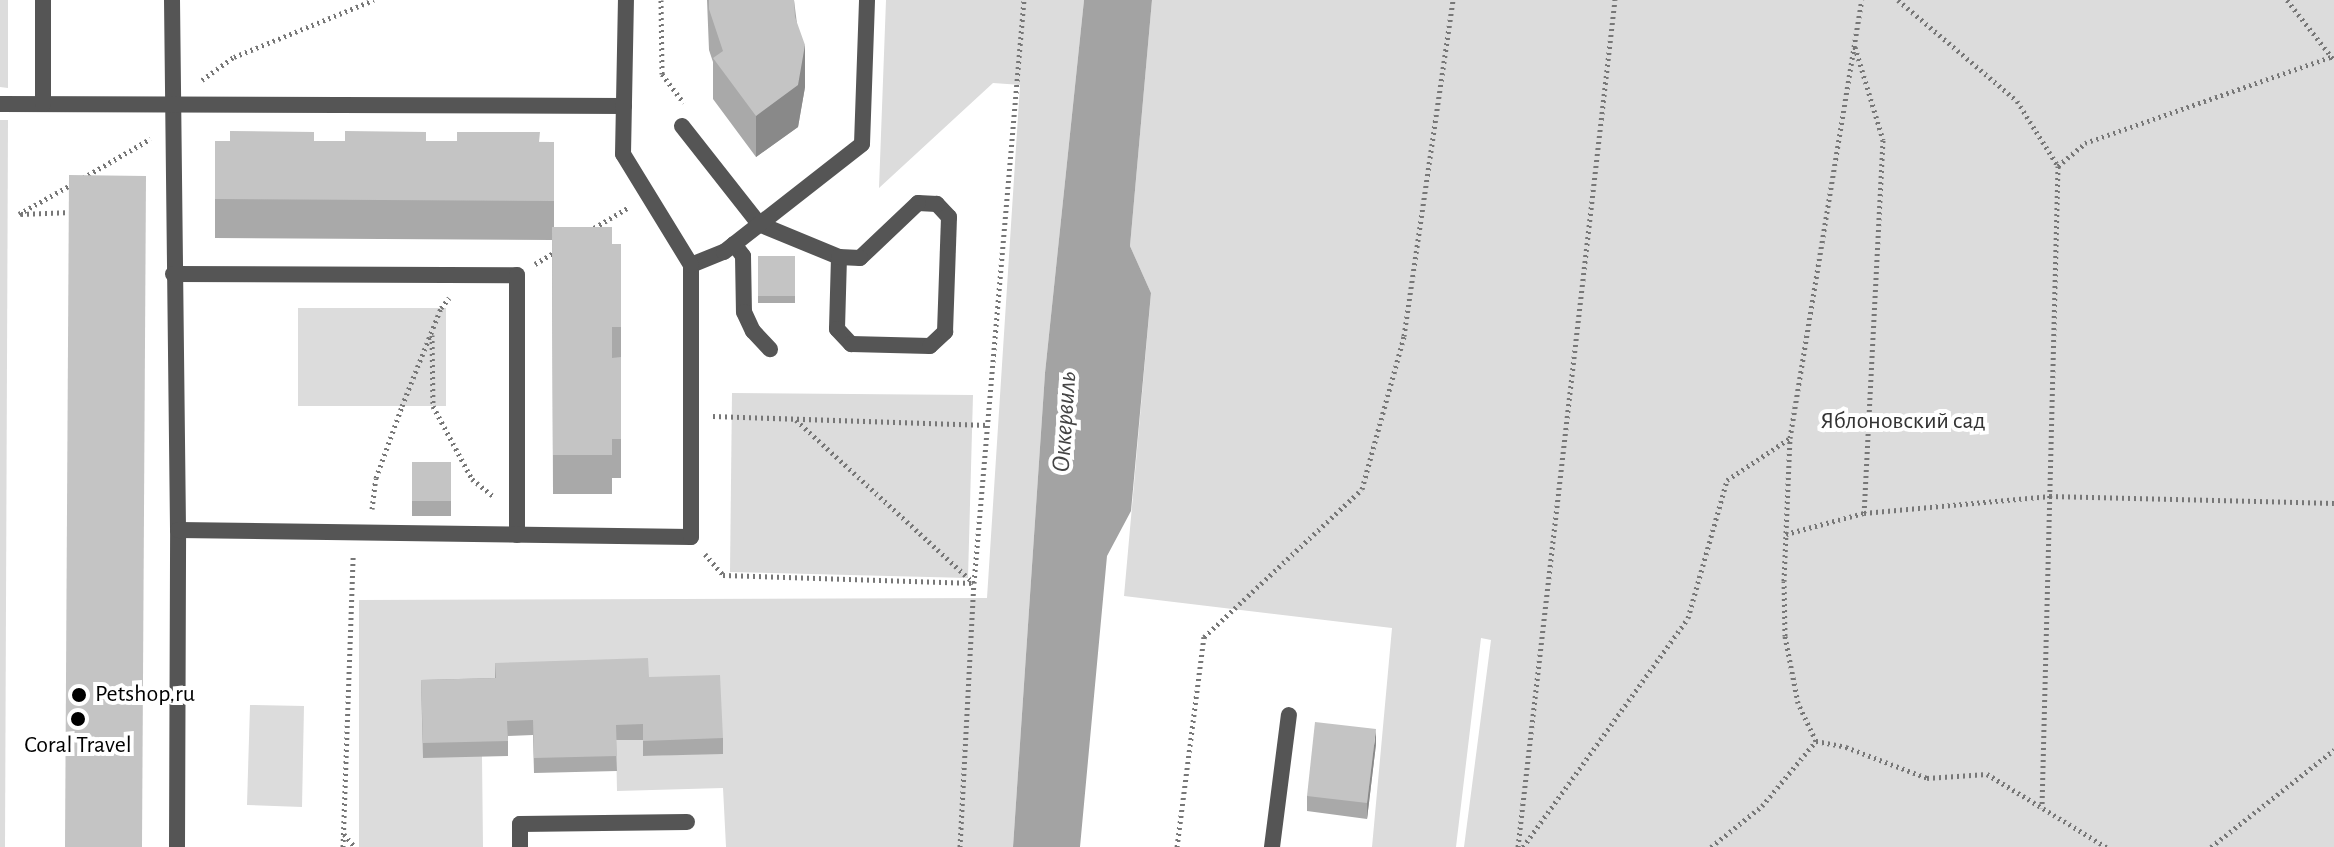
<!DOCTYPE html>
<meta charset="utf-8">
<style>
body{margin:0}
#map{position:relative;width:2334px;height:847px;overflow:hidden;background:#fff;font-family:"Alegreya Sans",sans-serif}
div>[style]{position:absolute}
.green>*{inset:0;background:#dcdcdc}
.water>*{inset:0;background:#a3a3a3}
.path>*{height:5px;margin-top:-2.5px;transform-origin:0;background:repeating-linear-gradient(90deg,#777 0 2px,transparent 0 6px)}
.service>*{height:16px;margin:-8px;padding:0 8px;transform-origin:8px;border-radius:8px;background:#555}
.wall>*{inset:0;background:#a9a9a9}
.shaded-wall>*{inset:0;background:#898989}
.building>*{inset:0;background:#c4c4c4}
.dots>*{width:22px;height:22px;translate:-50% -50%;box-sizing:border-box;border:4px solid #fff;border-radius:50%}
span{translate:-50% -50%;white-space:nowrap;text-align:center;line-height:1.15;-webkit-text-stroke:8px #fff;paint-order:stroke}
.park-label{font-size:24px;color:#333}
.poi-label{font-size:24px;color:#000}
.left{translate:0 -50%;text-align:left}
.water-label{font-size:26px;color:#444;font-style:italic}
</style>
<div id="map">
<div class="green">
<div style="clip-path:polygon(0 0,8px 0,8px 88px,0 87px)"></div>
<div style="clip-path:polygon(886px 0,1084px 0,1045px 373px,1013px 847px,726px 847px,723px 788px,617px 791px,616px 740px,643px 740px,644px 756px,723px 753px,496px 678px,482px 756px,483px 847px,359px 847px,359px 600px,987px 598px,1020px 85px,993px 83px,879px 188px)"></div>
<div style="clip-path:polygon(1152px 0,2334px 0,2334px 847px,1464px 847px,1491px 640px,1481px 638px,1456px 847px,1372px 847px,1392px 628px,1124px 596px,1151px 293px,1130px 246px)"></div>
<div style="clip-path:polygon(0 120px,8px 120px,5px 847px,0 847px)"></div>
<div style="clip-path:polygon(298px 308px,446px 308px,446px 406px,298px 406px)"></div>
<div style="clip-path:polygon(732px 393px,973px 395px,968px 578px,730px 572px)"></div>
<div style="clip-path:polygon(250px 705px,304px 706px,302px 807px,247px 805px)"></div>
</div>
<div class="water">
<div style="clip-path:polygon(1084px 0,1152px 0,1130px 246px,1151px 293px,1131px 511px,1107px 556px,1080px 847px,1013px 847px,1045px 373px)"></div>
</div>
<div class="path">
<div style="left:661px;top:0;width:74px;rotate:89.2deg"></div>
<div style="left:662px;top:74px;width:36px;rotate:53deg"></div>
<div style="left:1898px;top:0;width:156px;rotate:40.3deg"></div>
<div style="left:2017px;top:101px;width:77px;rotate:57.8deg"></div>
<div style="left:2058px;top:166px;width:642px;rotate:91.43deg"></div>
<div style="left:2287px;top:0;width:76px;rotate:51.9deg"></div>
<div style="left:1855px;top:47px;width:97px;rotate:73.2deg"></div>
<div style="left:1883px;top:140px;width:373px;rotate:92.9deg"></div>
<div style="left:202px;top:80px;width:39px;rotate:-36deg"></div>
<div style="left:234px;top:57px;width:151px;rotate:-22.2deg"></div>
<div style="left:2058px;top:166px;width:35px;rotate:-40deg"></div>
<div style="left:2085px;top:143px;width:261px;rotate:-19.3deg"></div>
<div style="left:83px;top:178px;width:78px;rotate:-30.2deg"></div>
<div style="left:19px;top:214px;width:63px;rotate:-29.4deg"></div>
<div style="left:21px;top:214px;width:51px;rotate:-2.2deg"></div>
<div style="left:589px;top:231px;width:47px;rotate:-31deg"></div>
<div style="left:535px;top:264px;width:26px;rotate:-31deg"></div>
<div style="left:432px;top:335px;width:71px;rotate:89.2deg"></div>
<div style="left:433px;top:406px;width:83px;rotate:61.9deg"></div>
<div style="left:472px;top:479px;width:28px;rotate:39deg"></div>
<div style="left:713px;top:416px;width:275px;rotate:1.9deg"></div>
<div style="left:796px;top:420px;width:241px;rotate:42.5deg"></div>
<div style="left:372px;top:509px;width:31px;rotate:-83deg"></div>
<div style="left:376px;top:478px;width:77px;rotate:-70.1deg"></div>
<div style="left:402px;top:406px;width:105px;rotate:-68.3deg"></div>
<div style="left:441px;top:308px;width:13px;rotate:-51deg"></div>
<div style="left:1786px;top:534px;width:81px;rotate:-15.1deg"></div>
<div style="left:1864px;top:513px;width:187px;rotate:-5.2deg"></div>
<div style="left:2050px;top:496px;width:284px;rotate:1.4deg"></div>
<div style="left:705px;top:554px;width:28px;rotate:49deg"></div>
<div style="left:723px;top:575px;width:251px;rotate:1.8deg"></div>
<div style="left:1816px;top:741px;width:31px;rotate:11deg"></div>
<div style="left:1846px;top:747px;width:87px;rotate:20.9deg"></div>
<div style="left:1927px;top:778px;width:60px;rotate:-3.8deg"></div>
<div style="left:1987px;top:774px;width:140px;rotate:31.5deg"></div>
<div style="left:344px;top:834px;width:17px;rotate:50deg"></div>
<div style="left:343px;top:847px;width:291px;rotate:-88deg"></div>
<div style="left:960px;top:847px;width:264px;rotate:-87deg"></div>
<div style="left:974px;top:583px;width:585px;rotate:-85.1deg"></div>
<div style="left:1177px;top:847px;width:212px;rotate:-82.7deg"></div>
<div style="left:1204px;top:637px;width:216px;rotate:-43.1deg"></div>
<div style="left:1362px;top:489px;width:159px;rotate:-74.6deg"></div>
<div style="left:1404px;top:336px;width:340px;rotate:-81.7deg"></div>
<div style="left:1518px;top:847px;width:853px;rotate:-83.47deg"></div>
<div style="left:1523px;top:847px;width:282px;rotate:-54.2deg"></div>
<div style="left:1688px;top:618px;width:143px;rotate:-74.2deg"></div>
<div style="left:1727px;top:480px;width:76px;rotate:-33.7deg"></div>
<div style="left:1790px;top:438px;width:444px;rotate:-80.7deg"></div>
<div style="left:1711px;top:847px;width:65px;rotate:-38.8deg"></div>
<div style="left:1762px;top:806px;width:85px;rotate:-50.3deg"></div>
<div style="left:1816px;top:741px;width:42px;rotate:-115.3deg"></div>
<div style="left:1798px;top:703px;width:68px;rotate:-101deg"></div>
<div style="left:1785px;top:636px;width:55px;rotate:-91deg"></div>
<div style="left:1784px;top:581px;width:143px;rotate:-87.6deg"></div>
<div style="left:2211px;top:847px;width:157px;rotate:-38.3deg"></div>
</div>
<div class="service">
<div style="left:172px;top:0;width:530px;rotate:89.35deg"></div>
<div style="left:0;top:104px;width:624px;rotate:0.18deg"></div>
<div style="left:43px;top:104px;width:104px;rotate:-90deg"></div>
<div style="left:682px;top:126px;width:125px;rotate:51.8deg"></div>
<div style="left:759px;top:224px;width:87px;rotate:22.4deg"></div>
<div style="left:839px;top:257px;width:72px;rotate:91.6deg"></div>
<div style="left:837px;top:329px;width:21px;rotate:47deg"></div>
<div style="left:851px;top:344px;width:79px;rotate:1.5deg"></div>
<div style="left:930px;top:346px;width:21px;rotate:-43deg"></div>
<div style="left:945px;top:332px;width:115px;rotate:-88deg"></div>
<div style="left:949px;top:217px;width:18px;rotate:-133deg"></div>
<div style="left:937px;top:204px;width:19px;rotate:-177deg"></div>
<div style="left:918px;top:203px;width:80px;rotate:136.5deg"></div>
<div style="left:860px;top:258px;width:21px;rotate:-177deg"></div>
<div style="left:734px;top:244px;width:15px;rotate:53deg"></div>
<div style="left:743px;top:256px;width:56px;rotate:89deg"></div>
<div style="left:744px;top:312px;width:21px;rotate:65deg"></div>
<div style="left:753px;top:331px;width:25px;rotate:47deg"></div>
<div style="left:691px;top:265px;width:35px;rotate:-22deg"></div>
<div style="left:724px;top:252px;width:175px;rotate:-38deg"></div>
<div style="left:862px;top:144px;width:144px;rotate:-88deg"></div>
<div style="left:173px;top:274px;width:344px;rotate:0.2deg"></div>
<div style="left:517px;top:275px;width:260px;rotate:90deg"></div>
<div style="left:177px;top:847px;width:317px;rotate:-89.8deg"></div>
<div style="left:178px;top:530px;width:513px;rotate:0.78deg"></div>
<div style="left:691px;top:537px;width:272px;rotate:-90deg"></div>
<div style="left:691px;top:265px;width:130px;rotate:-121.5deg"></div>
<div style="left:623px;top:154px;width:154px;rotate:-88.9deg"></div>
<div style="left:520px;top:847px;width:23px;rotate:-90deg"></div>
<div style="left:520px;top:824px;width:167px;rotate:-0.7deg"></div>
<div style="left:1272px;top:847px;width:133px;rotate:-82.7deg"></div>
</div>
<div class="wall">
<div style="clip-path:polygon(707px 0,794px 0,805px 87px,798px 127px,756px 157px,713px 99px,713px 62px,709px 50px)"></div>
<div style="clip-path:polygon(314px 141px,554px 142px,554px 227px,612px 244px,621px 244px,621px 478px,612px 478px,612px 494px,553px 494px,552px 240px,215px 238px,215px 199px)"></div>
<div style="clip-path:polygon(758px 256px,795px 256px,795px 303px,758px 303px)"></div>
<div style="clip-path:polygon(412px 462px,451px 462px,451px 516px,412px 516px)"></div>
<div style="clip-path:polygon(495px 663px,649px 677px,723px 738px,723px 754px,643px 756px,643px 740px,616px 740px,617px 771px,534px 773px,533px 735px,508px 736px,508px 756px,423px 758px,421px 680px,495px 678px)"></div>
<div style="clip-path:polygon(1376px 744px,1367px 819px,1307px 811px,1307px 796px)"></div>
</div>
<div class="shaded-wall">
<div style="clip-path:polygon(805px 45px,805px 87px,798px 127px,756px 157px,756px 116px)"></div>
<div style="clip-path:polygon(1376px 729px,1376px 744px,1367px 819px,1367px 803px)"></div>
</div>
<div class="building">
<div style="clip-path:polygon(709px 0,794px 0,795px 17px,805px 45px,798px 85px,756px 116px,713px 58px,723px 51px,709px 9px)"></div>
<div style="clip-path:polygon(230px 131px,314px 132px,314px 141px,345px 141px,345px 131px,426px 132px,426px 141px,457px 141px,457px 132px,540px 132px,539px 142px,554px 142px,554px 201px,215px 199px,215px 141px,230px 141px)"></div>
<div style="clip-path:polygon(69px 175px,146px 176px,142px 847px,65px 847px)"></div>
<div style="clip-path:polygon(552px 227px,612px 227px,612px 244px,621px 244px,621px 327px,612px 327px,612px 358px,621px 357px,621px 439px,612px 439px,612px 455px,553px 455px)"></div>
<div style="clip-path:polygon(758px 256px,795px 256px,795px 296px,758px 296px)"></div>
<div style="clip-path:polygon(412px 462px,451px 462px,451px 501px,412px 501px)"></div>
<div style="clip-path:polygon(648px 658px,649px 677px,720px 675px,723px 738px,643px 741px,643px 724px,616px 725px,617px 756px,534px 758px,533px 720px,507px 721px,508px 741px,423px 743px,421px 680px,496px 678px,495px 663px)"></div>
<div style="clip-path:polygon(1315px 722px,1376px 729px,1367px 803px,1307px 796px)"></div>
</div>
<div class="dots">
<div style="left:79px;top:695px;background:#000"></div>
<div style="left:78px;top:719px;background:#000"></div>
</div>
<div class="park-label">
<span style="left:1903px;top:422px">Яблоновский сад</span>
</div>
<div class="poi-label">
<span class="left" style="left:95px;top:695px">Petshop.ru</span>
<span style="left:78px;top:746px">Coral Travel</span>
</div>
<div class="water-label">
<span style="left:1065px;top:422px;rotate:-86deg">Оккервиль</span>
</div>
</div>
